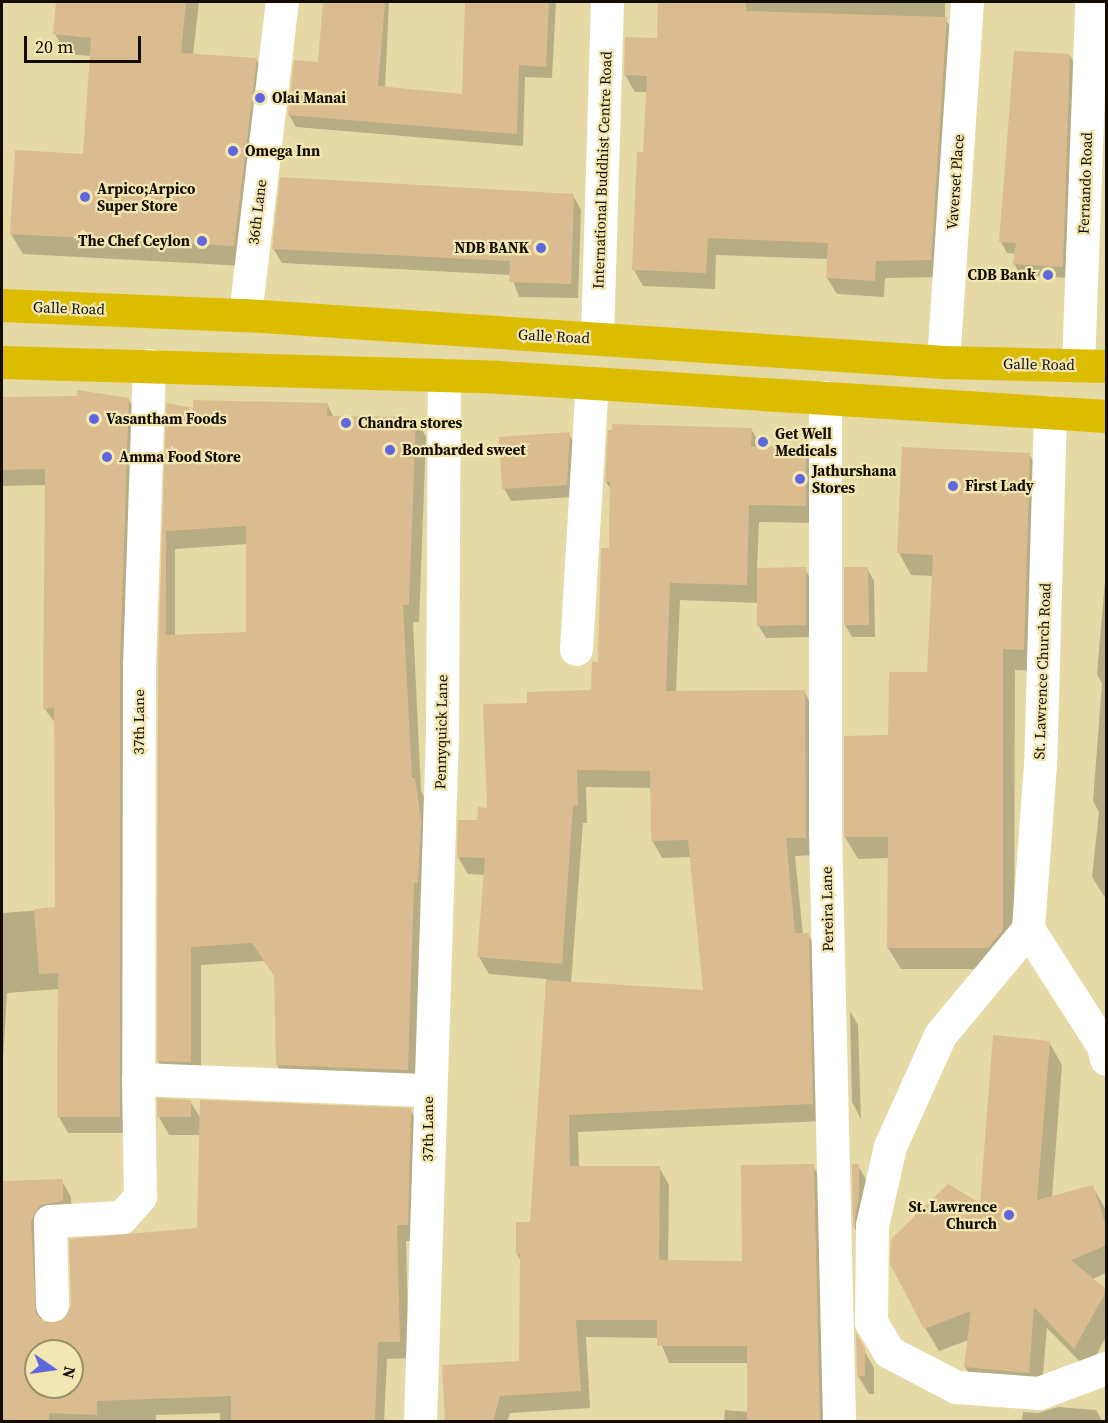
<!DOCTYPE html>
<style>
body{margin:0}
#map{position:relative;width:1108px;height:1423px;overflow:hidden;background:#e5d9a5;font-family:"Source Serif 4",serif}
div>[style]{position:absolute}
.shadow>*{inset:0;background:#0003}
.building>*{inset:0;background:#dbbc90}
.street>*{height:33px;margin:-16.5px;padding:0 16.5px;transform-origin:16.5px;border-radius:16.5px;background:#fff}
.highway>*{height:33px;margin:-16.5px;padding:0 16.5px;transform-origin:16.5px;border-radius:16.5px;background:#dcbc01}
.dots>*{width:16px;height:16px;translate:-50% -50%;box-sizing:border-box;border:3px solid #f2e6b2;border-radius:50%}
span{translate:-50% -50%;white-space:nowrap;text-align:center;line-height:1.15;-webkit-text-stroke:4.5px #f2e6b2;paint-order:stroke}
.poi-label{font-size:15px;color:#120d00;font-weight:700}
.left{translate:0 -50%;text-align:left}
.right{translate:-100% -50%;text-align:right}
.street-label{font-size:15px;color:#120d00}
.frame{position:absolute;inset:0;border:3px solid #120d00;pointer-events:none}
.north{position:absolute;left:24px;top:1339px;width:60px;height:60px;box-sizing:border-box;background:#f2e6b2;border:2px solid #988f6b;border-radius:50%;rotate:103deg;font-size:16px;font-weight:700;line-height:24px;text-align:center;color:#120d00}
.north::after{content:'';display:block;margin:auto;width:21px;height:27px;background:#5f66de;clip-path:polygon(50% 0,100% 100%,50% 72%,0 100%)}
.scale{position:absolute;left:24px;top:36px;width:117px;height:27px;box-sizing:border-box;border:3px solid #120d00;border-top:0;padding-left:8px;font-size:18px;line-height:21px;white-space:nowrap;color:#120d00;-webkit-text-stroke:4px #f2e6b2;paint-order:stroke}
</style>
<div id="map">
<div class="shadow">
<div style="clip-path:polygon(58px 2px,199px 2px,193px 55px,256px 59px,267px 79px,245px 266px,23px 254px,11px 234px,84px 156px,91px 56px,66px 54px,55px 34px)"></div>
<div style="clip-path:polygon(325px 2px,389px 2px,385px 88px,463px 96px,467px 2px,556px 2px,552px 78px,525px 77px,523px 146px,296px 127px,289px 115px,320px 63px)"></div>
<div style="clip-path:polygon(659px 2px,945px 2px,945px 19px,956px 35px,940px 277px,885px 278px,884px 297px,837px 294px,827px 278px,828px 259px,716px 255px,715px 289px,643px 286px,634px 270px,648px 92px,635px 92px,625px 75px,658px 40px)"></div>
<div style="clip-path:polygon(1070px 55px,1076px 67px,1069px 278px,1021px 275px,1014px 264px,1016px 254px,1007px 253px,1001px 242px)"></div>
<div style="clip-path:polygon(573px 195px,581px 210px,578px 298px,519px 297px,511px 275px,282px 263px,273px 248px)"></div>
<div style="clip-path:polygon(78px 398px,128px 399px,138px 415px,129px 1133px,68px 1133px,59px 1117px,59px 989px,7px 993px,2px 1079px,2px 913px,56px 909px,56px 724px,44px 708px,46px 485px,2px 486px,2px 400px)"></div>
<div style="clip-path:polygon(evenodd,327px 404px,334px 417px,416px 419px,426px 437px,419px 622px,413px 622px,421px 791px,424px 797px,418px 1088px,288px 1083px,277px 1065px,276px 978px,264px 961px,201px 965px,201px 1080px,169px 1079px,158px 1061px,159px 663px,168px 405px,195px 409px,327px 404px,247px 544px,248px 634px,175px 636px,175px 549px,247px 544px)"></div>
<div style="clip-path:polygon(evenodd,751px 429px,762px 447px,805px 449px,816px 466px,816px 523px,759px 522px,757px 569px,805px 569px,812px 581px,812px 637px,766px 638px,758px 625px,758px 603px,680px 600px,676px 692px,804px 691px,814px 709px,816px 855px,795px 856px,803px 935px,808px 934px,818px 952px,822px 1121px,578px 1132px,579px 1168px,659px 1167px,669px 1185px,668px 1262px,743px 1262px,813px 1166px,823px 1183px,829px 1422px,724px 1422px,725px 1410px,749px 1412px,749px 1363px,669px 1363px,659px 1338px,586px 1337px,590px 1408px,510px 1413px,507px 1422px,447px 1422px,520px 1362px,521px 1261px,517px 1254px,532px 1223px,547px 979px,489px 974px,479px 957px,485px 875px,468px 874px,458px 857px,489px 810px,529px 704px,593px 692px,600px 664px,611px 549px,612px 491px,606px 482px,751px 429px,586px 787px,651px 788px,652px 840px,662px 858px,691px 857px,704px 991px,571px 983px,583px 823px,587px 823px,586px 787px)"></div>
<div style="clip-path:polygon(569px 434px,576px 446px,573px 497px,511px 501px,504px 488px)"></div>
<div style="clip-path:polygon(1029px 454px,1042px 476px,1036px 671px,1015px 670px,1014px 953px,1000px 969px,901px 969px,888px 948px,889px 858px,858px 859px,845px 837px,845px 737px,890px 736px,928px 674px,934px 576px,911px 575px,899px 553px)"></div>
<div style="clip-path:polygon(867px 568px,874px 581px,875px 637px,852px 637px,845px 625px)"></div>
<div style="clip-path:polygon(1106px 569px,1106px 899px,1092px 877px,1099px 812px,1093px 801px,1102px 684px,1097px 674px)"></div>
<div style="clip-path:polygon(850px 1011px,858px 1025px,861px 1119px,852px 1102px)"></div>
<div style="clip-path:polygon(1049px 1042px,1062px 1065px,1052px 1198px,1093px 1187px,1106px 1210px,1106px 1273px,1093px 1279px,1106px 1289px,1106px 1337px,1088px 1370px,1047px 1328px,1041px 1395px,979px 1390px,965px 1367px,969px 1340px,939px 1351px,925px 1328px)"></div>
<div style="clip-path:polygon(evenodd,190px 1101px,201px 1119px,410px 1110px,420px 1126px,416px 1241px,406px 1241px,409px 1358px,387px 1359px,384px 1422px,220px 1422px,220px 1413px,156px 1415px,156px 1422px,2px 1422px,2px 1182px,62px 1181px,71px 1197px,72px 1218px,40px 1239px,42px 1323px,53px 1325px,198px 1230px,200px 1135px,169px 1135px,159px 1117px,190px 1101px,36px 1351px,72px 1351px,72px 1387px,36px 1387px,36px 1351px)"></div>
<div style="clip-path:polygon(853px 1166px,858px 1166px,869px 1184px,864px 1245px,855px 1229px)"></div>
<div style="clip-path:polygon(857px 1338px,874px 1368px,874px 1394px,869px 1394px,858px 1376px)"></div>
<div style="clip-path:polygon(1058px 1407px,1096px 1410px,1103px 1422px,1022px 1422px,1023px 1412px,1038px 1413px)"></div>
</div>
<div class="building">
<div style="clip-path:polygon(56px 2px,186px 2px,181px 53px,257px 58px,234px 246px,10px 234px,15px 150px,83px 154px,91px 38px,53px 34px)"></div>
<div style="clip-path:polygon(323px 2px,385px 2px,378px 86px,462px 94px,465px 2px,549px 2px,546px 67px,519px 65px,517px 134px,288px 115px,294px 60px,318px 62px)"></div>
<div style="clip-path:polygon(658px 2px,746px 2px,746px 11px,947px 17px,931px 260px,876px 261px,875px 281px,826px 278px,828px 243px,708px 238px,706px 273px,632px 270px,637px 152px,643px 152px,647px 76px,624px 75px,625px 37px,657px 38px)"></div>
<div style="clip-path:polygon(1014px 51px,1070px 54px,1063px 267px,1013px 264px,1016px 243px,999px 242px)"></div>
<div style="clip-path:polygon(280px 177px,574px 194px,571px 284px,509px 282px,510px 261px,272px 249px)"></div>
<div style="clip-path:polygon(77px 390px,129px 398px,120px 662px,120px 1117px,57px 1117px,58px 973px,39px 974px,34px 909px,55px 907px,54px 708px,43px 709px,45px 469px,2px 470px,2px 397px,77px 396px)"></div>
<div style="clip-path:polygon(evenodd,193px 400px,328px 403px,327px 416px,416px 417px,409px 605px,403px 605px,412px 778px,415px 778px,421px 819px,418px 883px,414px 883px,408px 1070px,276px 1065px,274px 976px,252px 943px,191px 947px,191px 1062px,157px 1061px,158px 663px,166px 403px,193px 408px,193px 400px,246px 526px,246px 632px,166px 635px,166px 531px,246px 526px)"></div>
<div style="clip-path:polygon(612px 424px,752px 428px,751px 446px,806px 447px,806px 506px,749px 505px,747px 585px,670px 583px,666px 691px,805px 690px,806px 838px,786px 838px,795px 933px,809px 933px,813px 1104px,569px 1115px,570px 1166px,660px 1166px,659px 1260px,742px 1261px,741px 1165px,814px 1164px,820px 1422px,747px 1422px,747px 1346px,657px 1346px,657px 1320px,576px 1320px,581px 1391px,500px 1396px,493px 1422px,445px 1422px,442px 1365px,519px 1361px,520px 1254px,516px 1254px,516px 1222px,530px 1222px,546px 980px,703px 990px,688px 840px,651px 841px,650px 771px,577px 770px,578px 805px,573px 806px,562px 964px,477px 957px,485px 858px,457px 857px,458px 820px,477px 820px,478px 807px,487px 808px,483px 704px,527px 703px,527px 692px,591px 690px,592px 662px,598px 662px,601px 548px,609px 548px,610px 482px,605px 482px,608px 430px,612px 430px)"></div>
<div style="clip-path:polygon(570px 432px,567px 485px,502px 489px,499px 437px)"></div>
<div style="clip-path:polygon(902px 447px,1030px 453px,1024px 650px,1003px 649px,1003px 930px,988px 948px,887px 948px,888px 837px,844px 837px,844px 736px,888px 735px,889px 672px,927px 672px,933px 555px,897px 553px)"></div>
<div style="clip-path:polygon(806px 567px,806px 625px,757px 626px,757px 568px)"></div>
<div style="clip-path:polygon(844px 567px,868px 567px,869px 625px,844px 625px)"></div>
<div style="clip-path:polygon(993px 1035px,1050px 1041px,1037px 1200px,1093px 1185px,1107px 1229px,1107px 1245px,1071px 1260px,1107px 1290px,1074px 1349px,1034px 1307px,1029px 1373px,964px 1367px,971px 1311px,924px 1329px,890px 1264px,891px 1239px,948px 1184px,980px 1203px)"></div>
<div style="clip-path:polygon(157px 1098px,191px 1100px,191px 1117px,157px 1117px)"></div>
<div style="clip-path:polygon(evenodd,200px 1100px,411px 1108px,408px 1225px,397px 1225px,400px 1342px,378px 1342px,375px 1422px,231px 1422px,231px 1396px,97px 1401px,97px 1415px,49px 1413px,49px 1422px,2px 1419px,2px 1181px,63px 1179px,63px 1201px,40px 1205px,31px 1221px,36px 1314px,44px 1322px,61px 1321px,71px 1305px,69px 1239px,197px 1228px,200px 1100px,36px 1351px,72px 1351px,72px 1387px,36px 1387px,36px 1351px)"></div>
<div style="clip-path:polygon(852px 1164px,859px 1164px,859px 1197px,853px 1230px)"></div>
<div style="clip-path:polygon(856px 1333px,865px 1348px,865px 1376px,857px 1376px)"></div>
</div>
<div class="street">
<div style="left:245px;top:315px;width:315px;rotate:-83.3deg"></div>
<div style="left:597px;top:338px;width:336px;rotate:-88.3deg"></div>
<div style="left:943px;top:362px;width:361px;rotate:-86.2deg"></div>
<div style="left:149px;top:365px;width:298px;rotate:91.9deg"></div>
<div style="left:139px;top:663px;width:416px;rotate:90.1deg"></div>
<div style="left:138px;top:1079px;width:292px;rotate:2.2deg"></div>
<div style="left:1078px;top:365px;width:363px;rotate:-87.9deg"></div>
<div style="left:825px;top:397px;width:434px;rotate:90deg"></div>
<div style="left:825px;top:831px;width:591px;rotate:88.64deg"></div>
<div style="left:1050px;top:412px;width:352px;rotate:91.6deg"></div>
<div style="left:1040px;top:764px;width:165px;rotate:94.2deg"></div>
<div style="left:1028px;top:929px;width:138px;rotate:129.7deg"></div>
<div style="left:940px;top:1035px;width:122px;rotate:114.2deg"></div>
<div style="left:890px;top:1146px;width:81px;rotate:102.8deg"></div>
<div style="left:872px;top:1225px;width:97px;rotate:90.6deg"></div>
<div style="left:871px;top:1322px;width:35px;rotate:59deg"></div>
<div style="left:889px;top:1352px;width:76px;rotate:27.6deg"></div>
<div style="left:956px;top:1387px;width:83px;rotate:4.1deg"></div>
<div style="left:1039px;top:1393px;width:72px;rotate:-20.5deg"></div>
<div style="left:576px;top:649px;width:266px;rotate:-86.6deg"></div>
<div style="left:1028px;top:929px;width:139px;rotate:57.3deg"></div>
<div style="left:1103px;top:1046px;width:13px;rotate:77deg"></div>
<div style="left:52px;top:1305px;width:84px;rotate:-91.4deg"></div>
<div style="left:50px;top:1221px;width:72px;rotate:-3.2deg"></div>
<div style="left:122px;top:1217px;width:28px;rotate:-49deg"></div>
<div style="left:140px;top:1196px;width:117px;rotate:-91deg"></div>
<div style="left:420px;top:1422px;width:688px;rotate:-88.17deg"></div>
<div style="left:442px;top:734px;width:359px;rotate:-89.7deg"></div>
</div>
<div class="highway">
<div style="left:2px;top:305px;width:243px;rotate:2.4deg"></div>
<div style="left:245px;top:315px;width:700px;rotate:3.85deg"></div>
<div style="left:943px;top:362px;width:163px;rotate:1.4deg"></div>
<div style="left:2px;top:362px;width:497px;rotate:1.7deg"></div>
<div style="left:499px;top:377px;width:608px;rotate:3.68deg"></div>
</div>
<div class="dots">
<div style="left:260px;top:98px;background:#5f66de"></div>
<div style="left:233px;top:151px;background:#5f66de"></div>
<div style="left:85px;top:197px;background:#5f66de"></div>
<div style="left:202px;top:241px;background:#5f66de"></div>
<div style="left:541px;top:248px;background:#5f66de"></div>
<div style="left:1048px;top:275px;background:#5f66de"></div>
<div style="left:94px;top:419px;background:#5f66de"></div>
<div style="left:346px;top:423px;background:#5f66de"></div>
<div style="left:763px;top:442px;background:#5f66de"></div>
<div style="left:390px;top:450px;background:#5f66de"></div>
<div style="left:107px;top:457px;background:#5f66de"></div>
<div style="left:800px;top:479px;background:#5f66de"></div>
<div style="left:953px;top:486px;background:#5f66de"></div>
<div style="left:1009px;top:1215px;background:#5f66de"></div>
</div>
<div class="poi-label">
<span class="left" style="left:272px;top:98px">Olai Manai</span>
<span class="left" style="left:245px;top:151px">Omega Inn</span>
<span class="left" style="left:97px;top:197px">Arpico;Arpico<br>Super Store</span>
<span class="right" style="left:190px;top:241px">The Chef Ceylon</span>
<span class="right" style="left:529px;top:248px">NDB BANK</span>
<span class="right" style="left:1036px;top:275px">CDB Bank</span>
<span class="left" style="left:106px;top:419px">Vasantham Foods</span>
<span class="left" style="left:358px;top:423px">Chandra stores</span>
<span class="left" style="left:775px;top:442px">Get Well<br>Medicals</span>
<span class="left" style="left:402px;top:450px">Bombarded sweet</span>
<span class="left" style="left:119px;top:457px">Amma Food Store</span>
<span class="left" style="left:812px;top:479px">Jathurshana<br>Stores</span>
<span class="left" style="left:965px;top:486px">First Lady</span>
<span class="right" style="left:997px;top:1215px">St. Lawrence<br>Church</span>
</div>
<div class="street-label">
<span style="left:602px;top:170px;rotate:-88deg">International Buddhist Centre Road</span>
<span style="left:955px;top:182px;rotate:-86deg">Vaverset Place</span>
<span style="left:1085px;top:183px;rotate:-88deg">Fernando Road</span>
<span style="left:257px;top:212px;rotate:-83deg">36th Lane</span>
<span style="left:69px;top:308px;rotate:2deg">Galle Road</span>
<span style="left:554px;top:336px;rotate:3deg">Galle Road</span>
<span style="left:1039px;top:364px;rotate:1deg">Galle Road</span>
<span style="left:1042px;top:671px;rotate:-88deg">St. Lawrence Church Road</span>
<span style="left:139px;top:722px;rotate:-90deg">37th Lane</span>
<span style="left:441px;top:732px;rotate:-89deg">Pennyquick Lane</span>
<span style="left:827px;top:909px;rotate:-91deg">Pereira Lane</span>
<span style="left:428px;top:1129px;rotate:-90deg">37th Lane</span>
</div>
<div class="frame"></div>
<div class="north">N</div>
<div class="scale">20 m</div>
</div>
